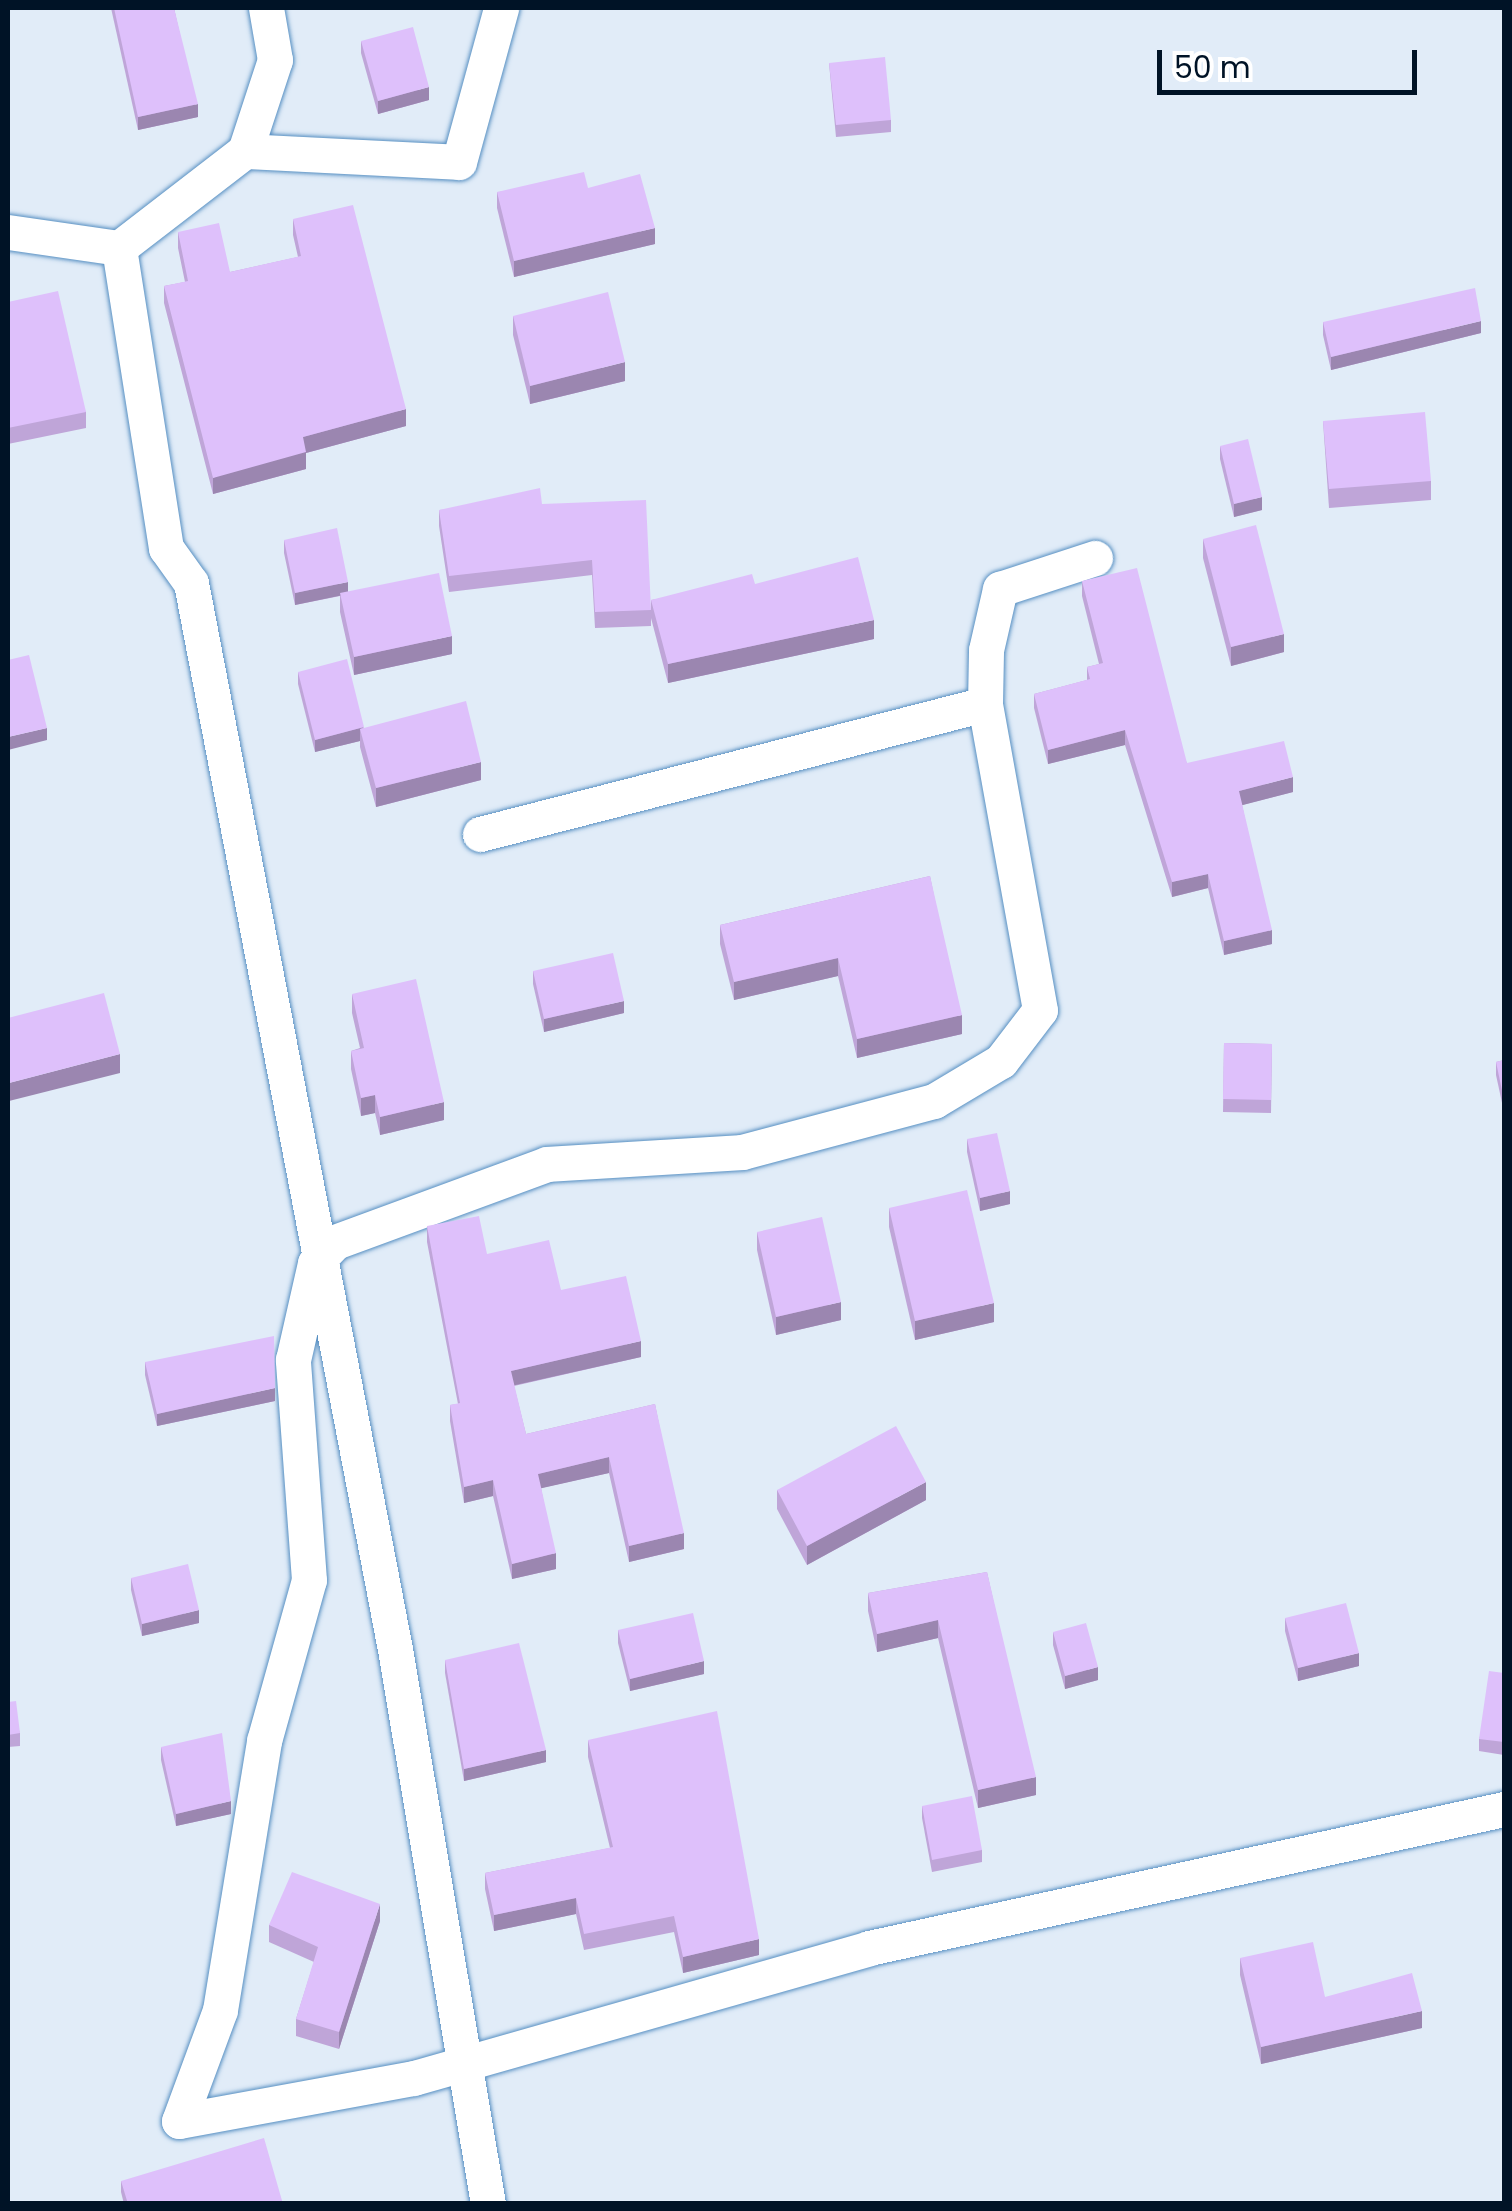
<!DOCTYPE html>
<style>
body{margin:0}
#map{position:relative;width:1512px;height:2211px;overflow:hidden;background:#e1ecf8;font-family:Poppins,sans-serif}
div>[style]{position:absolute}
.roads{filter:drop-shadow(0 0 2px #568fc2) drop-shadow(0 0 2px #568fc2)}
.minor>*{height:35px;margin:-17.5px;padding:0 17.5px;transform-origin:17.5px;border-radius:17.5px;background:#fff}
.wall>*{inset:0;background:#bfa5d8}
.shaded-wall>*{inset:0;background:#9b86b0}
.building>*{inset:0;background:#dec0fb}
span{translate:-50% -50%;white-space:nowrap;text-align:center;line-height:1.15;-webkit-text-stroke:8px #fff;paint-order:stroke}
.frame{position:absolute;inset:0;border:10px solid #001326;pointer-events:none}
.scale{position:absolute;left:1157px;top:50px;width:260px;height:45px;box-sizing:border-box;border:5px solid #001326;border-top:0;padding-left:12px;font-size:30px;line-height:35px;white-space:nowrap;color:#001326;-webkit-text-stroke:8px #fff;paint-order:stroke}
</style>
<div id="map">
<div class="roads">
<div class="minor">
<div style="left:245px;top:151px;width:96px;rotate:-71.8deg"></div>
<div style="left:275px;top:60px;width:53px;rotate:-99.8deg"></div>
<div style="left:8px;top:232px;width:112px;rotate:8.2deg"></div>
<div style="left:119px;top:248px;width:159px;rotate:-37.6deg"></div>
<div style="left:245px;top:151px;width:214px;rotate:2.9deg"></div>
<div style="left:459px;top:162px;width:160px;rotate:-74.7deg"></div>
<div style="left:119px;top:248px;width:304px;rotate:81.1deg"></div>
<div style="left:166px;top:548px;width:43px;rotate:54.5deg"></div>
<div style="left:191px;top:583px;width:1085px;rotate:79.17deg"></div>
<div style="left:395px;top:1649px;width:563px;rotate:80.49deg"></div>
<div style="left:480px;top:834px;width:521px;rotate:-14.44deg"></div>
<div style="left:179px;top:2121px;width:118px;rotate:-69.7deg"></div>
<div style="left:220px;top:2010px;width:273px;rotate:-80.7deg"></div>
<div style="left:264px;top:1741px;width:167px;rotate:-74.4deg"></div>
<div style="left:309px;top:1580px;width:221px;rotate:-94.2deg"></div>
<div style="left:293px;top:1360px;width:99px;rotate:-77.2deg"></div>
<div style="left:315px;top:1263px;width:29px;rotate:-46deg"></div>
<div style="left:335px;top:1242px;width:226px;rotate:-20.2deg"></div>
<div style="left:547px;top:1164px;width:195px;rotate:-3.5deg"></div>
<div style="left:742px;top:1152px;width:199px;rotate:-14.9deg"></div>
<div style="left:934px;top:1101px;width:78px;rotate:-30.8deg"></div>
<div style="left:1001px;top:1061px;width:64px;rotate:-52.6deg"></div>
<div style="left:1040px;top:1010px;width:311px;rotate:-100.2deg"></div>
<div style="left:985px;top:704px;width:54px;rotate:-88.9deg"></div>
<div style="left:986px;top:650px;width:63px;rotate:-77.1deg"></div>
<div style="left:1000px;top:589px;width:100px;rotate:-18.1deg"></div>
<div style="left:179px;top:2121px;width:239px;rotate:-10.4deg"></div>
<div style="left:414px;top:2078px;width:473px;rotate:-15.9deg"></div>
<div style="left:869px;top:1948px;width:650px;rotate:-12.35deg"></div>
</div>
</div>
<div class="wall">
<div style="clip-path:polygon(111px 8px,174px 8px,198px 117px,138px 130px)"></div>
<div style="clip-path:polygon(361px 41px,429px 100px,378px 114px,361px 53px)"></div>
<div style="clip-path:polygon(829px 63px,891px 120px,891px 132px,836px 137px)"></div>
<div style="clip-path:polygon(588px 188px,655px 244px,514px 277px,497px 208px,497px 192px)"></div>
<div style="clip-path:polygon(293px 219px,406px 426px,306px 453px,306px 469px,213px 494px,164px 303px,164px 286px,185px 282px,178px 248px,178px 232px,230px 272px,298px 257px,293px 235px)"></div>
<div style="clip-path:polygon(8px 302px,86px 412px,86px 428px,8px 444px)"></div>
<div style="clip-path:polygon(513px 316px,625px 381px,530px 404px,513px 335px)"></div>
<div style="clip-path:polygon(1323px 322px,1481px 333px,1331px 370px,1323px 335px)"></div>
<div style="clip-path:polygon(1323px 421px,1431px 481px,1431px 500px,1329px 508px)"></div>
<div style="clip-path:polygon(1220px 446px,1262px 510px,1234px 517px,1220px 459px)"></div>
<div style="clip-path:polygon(542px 504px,651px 610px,651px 626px,595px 628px,592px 575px,449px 592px,439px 526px,439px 510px)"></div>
<div style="clip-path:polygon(1203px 539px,1284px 652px,1231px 666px,1203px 558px)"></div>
<div style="clip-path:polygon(284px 540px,348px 592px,452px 654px,354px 675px,340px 612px,340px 596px,295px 605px,284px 553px)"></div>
<div style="clip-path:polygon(1082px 581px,1187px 763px,1293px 792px,1242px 805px,1272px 944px,1224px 955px,1208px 888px,1172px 897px,1125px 745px,1048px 764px,1034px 708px,1034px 694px,1087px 680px,1087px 667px,1099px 664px,1082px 596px)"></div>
<div style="clip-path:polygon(755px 584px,874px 639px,668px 683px,651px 618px,651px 600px)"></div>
<div style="clip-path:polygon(298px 672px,364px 728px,481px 780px,376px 807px,360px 747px,360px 741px,315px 752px,298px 684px)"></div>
<div style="clip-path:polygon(930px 876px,962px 1034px,857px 1058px,838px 976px,734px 1000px,720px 944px,720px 925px)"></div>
<div style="clip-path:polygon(533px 971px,624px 1013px,544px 1032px,533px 984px)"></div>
<div style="clip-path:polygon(352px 994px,444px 1120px,380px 1135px,375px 1113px,361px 1116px,351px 1069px,351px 1051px,360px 1048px,352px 1013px)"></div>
<div style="clip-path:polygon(1224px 1043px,1272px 1044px,1271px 1113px,1223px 1112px)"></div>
<div style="clip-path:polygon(1504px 1060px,1504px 1112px,1496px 1075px,1496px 1062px)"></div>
<div style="clip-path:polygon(967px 1139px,1010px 1204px,980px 1211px,967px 1152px)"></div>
<div style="clip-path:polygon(889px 1208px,994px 1322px,915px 1340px,889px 1227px)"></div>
<div style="clip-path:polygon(427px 1226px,561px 1290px,641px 1357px,514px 1386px,526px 1434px,655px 1404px,684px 1549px,629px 1562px,609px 1473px,541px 1488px,556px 1569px,512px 1579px,493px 1496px,464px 1503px,450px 1421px,450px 1405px,458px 1404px,427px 1242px)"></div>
<div style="clip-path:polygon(757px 1232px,841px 1320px,776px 1335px,757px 1250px)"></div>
<div style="clip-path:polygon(145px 1362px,275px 1401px,157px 1426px,145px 1375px)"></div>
<div style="clip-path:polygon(777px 1490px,926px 1500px,807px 1565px,777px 1509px)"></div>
<div style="clip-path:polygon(987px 1572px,1036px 1795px,978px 1808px,938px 1638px,877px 1652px,868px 1611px,868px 1593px)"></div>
<div style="clip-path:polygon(131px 1578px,199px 1623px,142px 1636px,131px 1590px)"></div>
<div style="clip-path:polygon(1285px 1618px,1359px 1666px,1298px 1681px,1285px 1631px)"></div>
<div style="clip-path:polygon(618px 1630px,704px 1674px,630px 1691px,618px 1643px)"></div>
<div style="clip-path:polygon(1053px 1632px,1098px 1680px,1065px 1689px,1053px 1645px)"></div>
<div style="clip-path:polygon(445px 1660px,546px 1762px,464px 1781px,445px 1673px)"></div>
<div style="clip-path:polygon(1504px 1673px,1504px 1755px,1479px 1751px,1479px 1739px)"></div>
<div style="clip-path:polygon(8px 1702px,20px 1733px,20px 1746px,8px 1747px)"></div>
<div style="clip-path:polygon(588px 1740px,759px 1955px,683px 1973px,674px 1932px,584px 1950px,576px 1914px,494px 1931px,485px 1889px,485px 1873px,610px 1848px,588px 1757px)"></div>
<div style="clip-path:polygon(161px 1747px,231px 1814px,176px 1826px,161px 1760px)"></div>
<div style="clip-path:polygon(922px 1806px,982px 1850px,982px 1862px,932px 1872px,922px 1818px)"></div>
<div style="clip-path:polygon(380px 1921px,339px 2049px,296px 2036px,296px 2019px,314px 1962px,269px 1942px,269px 1925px)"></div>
<div style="clip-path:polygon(1240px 1958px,1325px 1997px,1422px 2028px,1261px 2064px,1240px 1975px)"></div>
<div style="clip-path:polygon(121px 2181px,283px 2204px,124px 2204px,121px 2192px)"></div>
</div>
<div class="shaded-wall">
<div style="clip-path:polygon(429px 87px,429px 100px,378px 114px,378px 101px)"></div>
<div style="clip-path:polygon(198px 104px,198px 117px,138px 130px,138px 117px)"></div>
<div style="clip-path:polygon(655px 228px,655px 244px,514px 277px,514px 261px)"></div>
<div style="clip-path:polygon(1481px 321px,1481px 333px,1331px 370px,1331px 357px)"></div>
<div style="clip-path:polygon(625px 362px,625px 381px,530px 404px,530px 386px)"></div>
<div style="clip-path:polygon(406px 409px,406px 426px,306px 453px,306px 469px,213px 494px,213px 478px,303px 437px)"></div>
<div style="clip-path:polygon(1262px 497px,1262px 510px,1234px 517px,1234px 504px)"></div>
<div style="clip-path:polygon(348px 582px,348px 594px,295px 605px,295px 593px)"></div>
<div style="clip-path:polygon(874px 620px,874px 639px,668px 683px,668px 664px)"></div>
<div style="clip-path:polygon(1284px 634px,1284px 652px,1231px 666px,1231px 647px)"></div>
<div style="clip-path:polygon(452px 636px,452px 654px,354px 675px,354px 657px)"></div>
<div style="clip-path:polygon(364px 727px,360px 729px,360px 741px,315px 752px,315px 740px)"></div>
<div style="clip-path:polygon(47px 728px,47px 740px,8px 750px,8px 737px)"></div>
<div style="clip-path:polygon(1125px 730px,1125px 745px,1048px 764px,1048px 750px)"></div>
<div style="clip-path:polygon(481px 762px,481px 780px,376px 807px,376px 788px)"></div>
<div style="clip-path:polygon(1293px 777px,1293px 792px,1239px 806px,1239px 791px)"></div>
<div style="clip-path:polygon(10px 866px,10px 885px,8px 886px,8px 867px)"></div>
<div style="clip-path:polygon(1208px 874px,1208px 888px,1172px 897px,1172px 882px)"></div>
<div style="clip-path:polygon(1272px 930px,1272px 944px,1224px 955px,1224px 941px)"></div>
<div style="clip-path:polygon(838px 958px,838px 976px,734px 1000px,734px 982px)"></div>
<div style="clip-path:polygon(624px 1001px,624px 1013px,544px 1032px,544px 1019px)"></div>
<div style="clip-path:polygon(962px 1015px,962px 1034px,857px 1058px,857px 1039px)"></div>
<div style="clip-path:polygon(120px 1054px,120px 1073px,9px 1101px,9px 1083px)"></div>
<div style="clip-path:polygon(375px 1095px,375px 1113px,361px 1116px,361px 1098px)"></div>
<div style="clip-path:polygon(444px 1102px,444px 1120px,380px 1135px,380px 1117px)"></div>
<div style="clip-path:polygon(1010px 1191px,1010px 1204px,980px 1211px,980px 1198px)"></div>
<div style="clip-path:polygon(841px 1302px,841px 1320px,776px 1335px,776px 1317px)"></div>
<div style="clip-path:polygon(994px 1303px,994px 1322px,915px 1340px,915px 1321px)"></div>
<div style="clip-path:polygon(641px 1341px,641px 1357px,511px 1386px,511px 1371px)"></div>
<div style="clip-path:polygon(275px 1388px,275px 1401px,157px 1426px,157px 1414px)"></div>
<div style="clip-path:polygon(609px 1457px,609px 1473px,538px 1489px,538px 1474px)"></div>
<div style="clip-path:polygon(493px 1480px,493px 1496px,464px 1503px,464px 1487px)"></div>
<div style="clip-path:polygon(926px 1482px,926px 1500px,807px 1565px,807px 1546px)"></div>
<div style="clip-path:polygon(684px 1533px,684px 1549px,629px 1562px,629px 1546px)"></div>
<div style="clip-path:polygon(556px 1553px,556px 1569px,512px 1579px,512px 1564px)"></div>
<div style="clip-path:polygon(199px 1610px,199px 1623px,142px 1636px,142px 1624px)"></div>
<div style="clip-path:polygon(938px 1620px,938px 1638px,877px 1652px,877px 1634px)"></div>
<div style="clip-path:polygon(1359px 1653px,1359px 1666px,1298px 1681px,1298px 1668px)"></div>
<div style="clip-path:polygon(704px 1661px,704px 1674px,630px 1691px,630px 1679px)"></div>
<div style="clip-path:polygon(1098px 1667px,1098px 1680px,1065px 1689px,1065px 1676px)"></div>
<div style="clip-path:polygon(546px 1750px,546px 1762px,464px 1781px,464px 1769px)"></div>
<div style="clip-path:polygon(1036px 1777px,1036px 1795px,978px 1808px,978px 1790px)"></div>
<div style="clip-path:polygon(231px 1801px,231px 1814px,176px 1826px,176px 1814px)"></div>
<div style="clip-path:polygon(576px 1898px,576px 1914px,494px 1931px,494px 1915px)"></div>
<div style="clip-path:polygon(380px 1904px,380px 1921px,339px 2049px,339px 2032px)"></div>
<div style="clip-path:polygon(759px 1939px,759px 1955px,683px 1973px,683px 1957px)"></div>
<div style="clip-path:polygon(1422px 2011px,1422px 2028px,1261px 2064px,1261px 2047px)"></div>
</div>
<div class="building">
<div style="clip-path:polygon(114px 8px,174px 8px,198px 104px,138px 117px)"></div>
<div style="clip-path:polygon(413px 27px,429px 87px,378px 101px,361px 41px)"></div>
<div style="clip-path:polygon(885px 57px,891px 120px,836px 125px,829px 63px)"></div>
<div style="clip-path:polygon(584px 172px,588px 188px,640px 174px,655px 228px,514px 261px,497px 192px)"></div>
<div style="clip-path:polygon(353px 205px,406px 409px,303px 437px,306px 452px,213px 478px,164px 286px,188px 281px,178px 232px,219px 223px,230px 272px,301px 256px,293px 219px)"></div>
<div style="clip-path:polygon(1475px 288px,1481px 321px,1331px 357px,1323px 322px)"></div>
<div style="clip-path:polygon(58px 291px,86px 412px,8px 428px,8px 302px)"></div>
<div style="clip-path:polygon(608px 292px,625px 362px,530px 386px,513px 316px)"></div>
<div style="clip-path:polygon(1425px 412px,1431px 481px,1329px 489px,1323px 421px)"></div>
<div style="clip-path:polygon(1248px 439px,1262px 497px,1234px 504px,1220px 446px)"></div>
<div style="clip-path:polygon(540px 488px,542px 504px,646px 500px,651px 610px,595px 612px,592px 560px,449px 576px,439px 510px)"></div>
<div style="clip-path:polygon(1256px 525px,1284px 634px,1231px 647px,1203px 539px)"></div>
<div style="clip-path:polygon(337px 528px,348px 582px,295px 593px,284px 540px)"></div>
<div style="clip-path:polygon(858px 557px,874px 620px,668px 664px,651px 600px,752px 574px,755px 584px)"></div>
<div style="clip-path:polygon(1137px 568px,1187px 763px,1284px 741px,1293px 777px,1239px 791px,1272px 930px,1224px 941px,1208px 874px,1172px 882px,1125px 730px,1048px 750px,1034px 694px,1090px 679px,1087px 667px,1103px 663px,1082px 581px)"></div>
<div style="clip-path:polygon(439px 573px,452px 636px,354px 657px,340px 593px)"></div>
<div style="clip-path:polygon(29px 655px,47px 728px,8px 737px,8px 660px)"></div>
<div style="clip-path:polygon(347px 659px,364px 727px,315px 740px,298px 672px)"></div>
<div style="clip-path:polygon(466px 701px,481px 762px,376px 788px,360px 729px)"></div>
<div style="clip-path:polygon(930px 876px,962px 1015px,857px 1039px,838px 958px,734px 982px,720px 925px)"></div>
<div style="clip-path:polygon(613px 953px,624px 1001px,544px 1019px,533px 971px)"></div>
<div style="clip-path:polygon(416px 979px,444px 1102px,380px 1117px,375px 1095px,361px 1098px,351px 1051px,364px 1048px,352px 994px)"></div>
<div style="clip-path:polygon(104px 993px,120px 1054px,9px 1083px,8px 1075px,8px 1018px)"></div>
<div style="clip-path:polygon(1224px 1043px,1272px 1044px,1271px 1100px,1223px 1099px)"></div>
<div style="clip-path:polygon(1504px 1060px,1504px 1100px,1496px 1062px)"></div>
<div style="clip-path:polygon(997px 1133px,1010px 1191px,980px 1198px,967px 1139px)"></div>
<div style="clip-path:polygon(967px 1190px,994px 1303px,915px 1321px,889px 1208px)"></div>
<div style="clip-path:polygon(479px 1216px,487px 1254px,549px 1240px,561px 1290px,626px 1276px,641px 1341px,511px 1371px,526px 1434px,655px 1404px,684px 1533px,629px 1546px,609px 1457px,538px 1474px,556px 1553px,512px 1564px,493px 1480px,464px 1487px,450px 1405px,460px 1403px,427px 1226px)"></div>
<div style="clip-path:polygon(822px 1217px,841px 1302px,776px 1317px,757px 1232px)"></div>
<div style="clip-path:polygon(274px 1336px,275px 1388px,157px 1414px,145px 1362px)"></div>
<div style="clip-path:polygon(896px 1426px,926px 1482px,807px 1546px,777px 1490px)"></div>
<div style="clip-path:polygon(188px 1564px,199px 1610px,142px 1624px,131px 1578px)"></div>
<div style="clip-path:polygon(987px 1572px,1036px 1777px,978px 1790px,938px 1620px,877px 1634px,868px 1593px)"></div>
<div style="clip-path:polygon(1346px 1603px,1359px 1653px,1298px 1668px,1285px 1618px)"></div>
<div style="clip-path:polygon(693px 1613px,704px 1661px,630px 1679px,618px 1630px)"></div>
<div style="clip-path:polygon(1086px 1623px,1098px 1667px,1065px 1676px,1053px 1632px)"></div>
<div style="clip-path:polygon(519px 1643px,546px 1750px,464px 1769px,445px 1660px)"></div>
<div style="clip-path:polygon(1489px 1671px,1504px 1673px,1504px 1742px,1479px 1739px)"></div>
<div style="clip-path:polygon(16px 1701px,20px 1733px,8px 1735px,8px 1702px)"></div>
<div style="clip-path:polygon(717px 1711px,759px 1939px,683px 1957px,674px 1916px,584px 1934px,576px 1898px,494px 1915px,485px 1873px,613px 1847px,588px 1740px)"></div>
<div style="clip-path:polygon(222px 1733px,231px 1801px,176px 1814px,161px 1747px)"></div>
<div style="clip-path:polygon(972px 1796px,982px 1850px,932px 1860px,922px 1806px)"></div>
<div style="clip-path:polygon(292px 1872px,380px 1904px,339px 2032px,296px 2019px,318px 1947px,269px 1925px)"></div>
<div style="clip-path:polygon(1313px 1942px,1325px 1997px,1412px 1973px,1422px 2011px,1261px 2047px,1240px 1958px)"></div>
<div style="clip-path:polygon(264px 2138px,283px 2204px,232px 2204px,232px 2202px,226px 2204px,128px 2204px,121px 2181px)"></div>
</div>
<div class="frame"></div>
<div class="scale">50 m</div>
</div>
